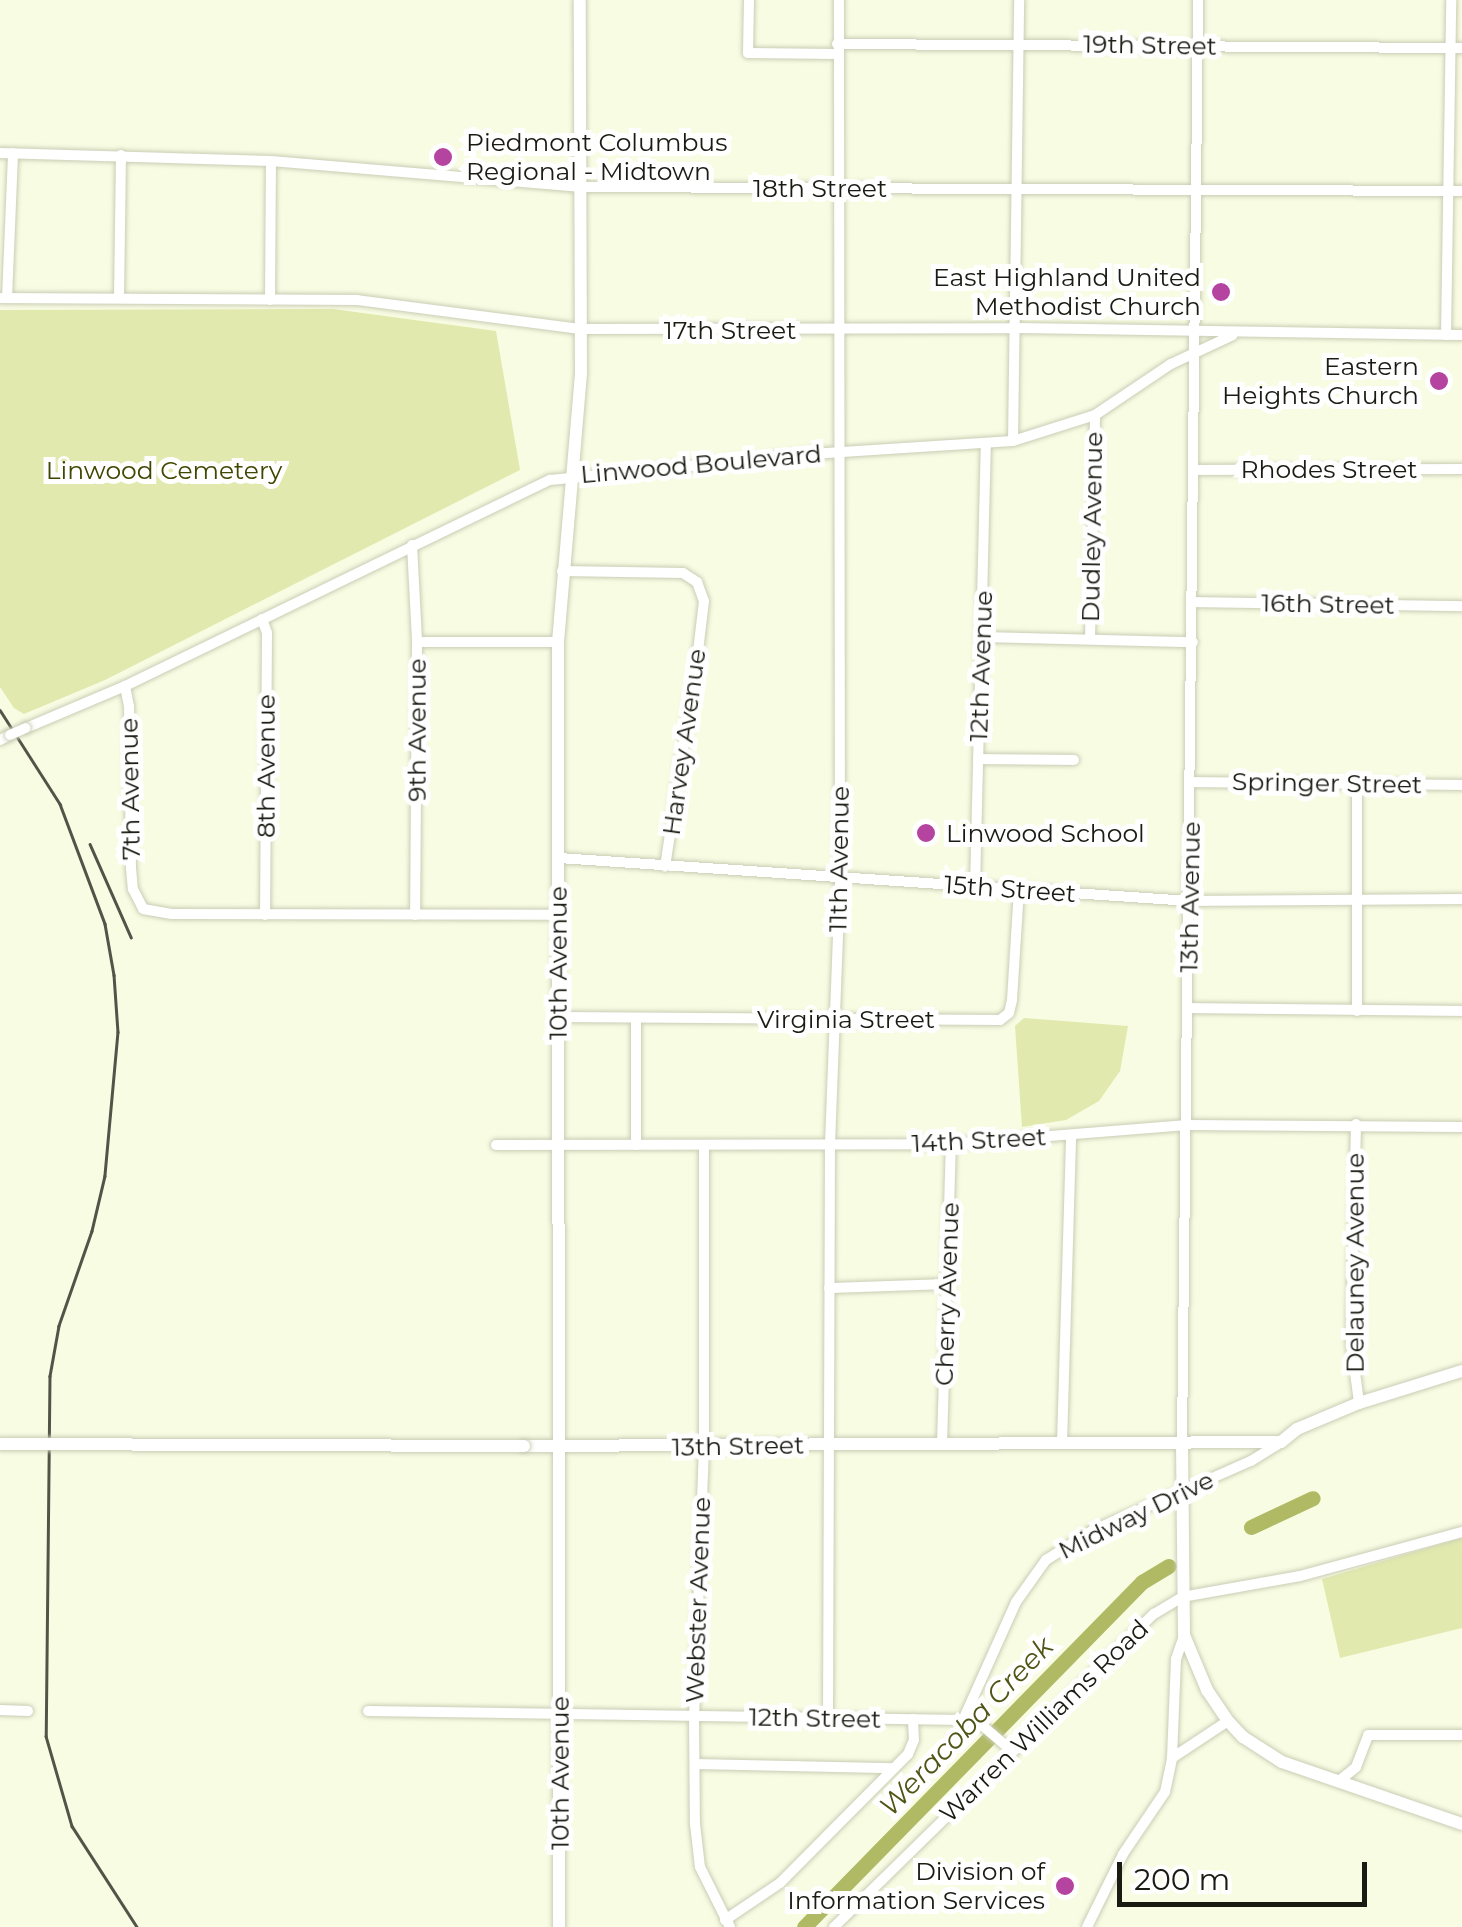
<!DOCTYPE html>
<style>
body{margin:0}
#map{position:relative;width:1462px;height:1927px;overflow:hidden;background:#f8fce3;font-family:Montserrat,sans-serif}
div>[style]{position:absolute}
.green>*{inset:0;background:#e1e9ae}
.river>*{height:15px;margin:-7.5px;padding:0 7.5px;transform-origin:7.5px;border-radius:7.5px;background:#b0b964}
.roads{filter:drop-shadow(0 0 2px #cacdb5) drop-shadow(0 0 2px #cacdb5)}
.minor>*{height:10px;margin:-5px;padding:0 5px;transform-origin:5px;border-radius:5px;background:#fff}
.major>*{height:12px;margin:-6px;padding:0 6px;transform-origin:6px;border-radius:6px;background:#fff}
.rail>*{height:2.5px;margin:-1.25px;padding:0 1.25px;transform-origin:1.25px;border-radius:1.25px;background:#525448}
.bridges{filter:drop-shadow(0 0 2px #cacdb5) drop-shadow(0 0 2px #cacdb5)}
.minor-bridge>*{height:10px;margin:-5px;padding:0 5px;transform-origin:5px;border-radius:5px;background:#fff}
.major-bridge>*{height:12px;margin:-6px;padding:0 6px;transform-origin:6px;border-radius:6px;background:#fff}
.dots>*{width:28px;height:28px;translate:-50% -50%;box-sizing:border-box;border:5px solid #fff;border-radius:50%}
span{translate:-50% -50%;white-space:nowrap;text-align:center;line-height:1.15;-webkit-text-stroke:10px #fff;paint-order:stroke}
.street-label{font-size:25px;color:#1a1b13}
.poi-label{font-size:25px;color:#1a1b13}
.left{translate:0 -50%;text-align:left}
.right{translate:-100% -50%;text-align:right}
.park-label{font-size:25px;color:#414601}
.water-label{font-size:28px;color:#505516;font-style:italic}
.scale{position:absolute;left:1117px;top:1862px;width:250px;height:45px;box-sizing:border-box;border:5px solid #1a1b13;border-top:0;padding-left:12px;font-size:30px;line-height:35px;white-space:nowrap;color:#1a1b13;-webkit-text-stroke:8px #fff;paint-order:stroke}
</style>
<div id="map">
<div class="green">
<div style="clip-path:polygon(333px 309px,496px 331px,520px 470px,105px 680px,24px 714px,14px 708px,0 687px,0 310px)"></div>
<div style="clip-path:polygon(1024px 1018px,1128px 1026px,1120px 1071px,1099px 1101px,1066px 1120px,1022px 1127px,1015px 1026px)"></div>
<div style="clip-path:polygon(1462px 1538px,1462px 1628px,1340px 1658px,1322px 1579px)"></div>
</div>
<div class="river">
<div style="left:1251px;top:1527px;width:68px;rotate:-25.1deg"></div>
<div style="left:804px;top:1927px;width:483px;rotate:-45.6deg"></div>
<div style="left:1142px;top:1582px;width:31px;rotate:-31deg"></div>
</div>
<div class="roads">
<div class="minor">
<div style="left:749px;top:0;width:53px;rotate:91.1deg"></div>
<div style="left:748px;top:53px;width:89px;rotate:0.6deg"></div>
<div style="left:837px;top:44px;width:625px;rotate:0.37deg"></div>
<div style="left:0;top:153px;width:271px;rotate:1.7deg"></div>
<div style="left:271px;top:161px;width:309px;rotate:4.8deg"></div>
<div style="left:579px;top:187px;width:883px;rotate:0.26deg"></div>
<div style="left:0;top:298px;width:357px;rotate:0.3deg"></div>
<div style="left:357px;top:300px;width:226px;rotate:7.4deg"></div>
<div style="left:581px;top:329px;width:435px;rotate:-0.1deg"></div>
<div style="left:1016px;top:328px;width:446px;rotate:0.9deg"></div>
<div style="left:7px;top:298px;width:145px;rotate:-87.6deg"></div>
<div style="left:119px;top:298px;width:143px;rotate:-89.2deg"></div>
<div style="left:270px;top:300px;width:139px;rotate:-89.6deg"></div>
<div style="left:1446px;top:335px;width:335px;rotate:-89.1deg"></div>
<div style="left:1013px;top:441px;width:441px;rotate:-89.2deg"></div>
<div style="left:1195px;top:470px;width:267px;rotate:-0.2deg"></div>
<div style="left:412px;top:545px;width:97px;rotate:87deg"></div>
<div style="left:417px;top:642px;width:273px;rotate:90.4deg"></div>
<div style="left:562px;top:571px;width:121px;rotate:0.9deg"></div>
<div style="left:683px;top:573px;width:17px;rotate:33deg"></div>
<div style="left:697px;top:582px;width:20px;rotate:70deg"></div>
<div style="left:704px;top:601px;width:50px;rotate:96.8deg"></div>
<div style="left:698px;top:651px;width:218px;rotate:98.7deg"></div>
<div style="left:1194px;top:602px;width:268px;rotate:0.9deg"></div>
<div style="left:262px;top:619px;width:15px;rotate:70deg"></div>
<div style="left:267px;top:633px;width:282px;rotate:90.4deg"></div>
<div style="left:982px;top:637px;width:211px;rotate:1.4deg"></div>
<div style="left:1090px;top:639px;width:224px;rotate:-88.7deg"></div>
<div style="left:417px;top:642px;width:141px"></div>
<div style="left:125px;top:686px;width:20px;rotate:79deg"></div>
<div style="left:129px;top:706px;width:162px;rotate:89.3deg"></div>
<div style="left:131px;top:868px;width:21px;rotate:85deg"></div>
<div style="left:133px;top:889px;width:22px;rotate:63deg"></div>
<div style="left:143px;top:909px;width:29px;rotate:10deg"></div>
<div style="left:172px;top:914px;width:385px;rotate:0.1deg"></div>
<div style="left:26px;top:728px;width:108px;rotate:-23deg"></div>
<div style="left:125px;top:686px;width:472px;rotate:-25.9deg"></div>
<div style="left:550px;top:480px;width:262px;rotate:-5.7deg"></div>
<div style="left:811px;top:454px;width:202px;rotate:-3.7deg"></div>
<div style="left:1013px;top:441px;width:86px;rotate:-17.6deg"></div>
<div style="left:1095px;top:415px;width:92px;rotate:-33.9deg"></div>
<div style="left:1171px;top:364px;width:68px;rotate:-25.1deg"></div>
<div style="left:0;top:740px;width:11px;rotate:-27deg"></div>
<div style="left:978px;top:759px;width:96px;rotate:0.6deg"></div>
<div style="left:1191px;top:782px;width:271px;rotate:0.6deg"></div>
<div style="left:559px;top:858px;width:632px;rotate:3.9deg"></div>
<div style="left:1190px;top:901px;width:272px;rotate:-0.4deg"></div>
<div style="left:975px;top:887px;width:442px;rotate:-88.6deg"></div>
<div style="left:1188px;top:1008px;width:274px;rotate:0.6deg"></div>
<div style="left:1357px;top:1011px;width:227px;rotate:-90deg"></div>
<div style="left:558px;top:1017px;width:442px;rotate:0.4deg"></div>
<div style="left:1000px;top:1020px;width:11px;rotate:-38deg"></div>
<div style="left:1009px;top:1013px;width:13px;rotate:-77deg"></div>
<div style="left:1012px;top:1000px;width:110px;rotate:-86.4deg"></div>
<div style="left:1356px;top:1124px;width:218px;rotate:91.3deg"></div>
<div style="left:1351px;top:1342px;width:62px;rotate:82.5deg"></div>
<div style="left:496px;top:1145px;width:455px;rotate:-0.1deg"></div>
<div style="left:951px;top:1144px;width:237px;rotate:-4.6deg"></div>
<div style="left:1187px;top:1125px;width:275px;rotate:0.4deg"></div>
<div style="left:636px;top:1145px;width:127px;rotate:-90deg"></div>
<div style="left:704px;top:1145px;width:301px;rotate:90deg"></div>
<div style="left:704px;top:1446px;width:271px;rotate:92.1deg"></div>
<div style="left:694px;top:1717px;width:107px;rotate:89.5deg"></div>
<div style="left:695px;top:1824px;width:43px;rotate:83.4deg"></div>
<div style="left:700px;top:1867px;width:67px;rotate:63.4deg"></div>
<div style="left:829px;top:1288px;width:120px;rotate:-1.9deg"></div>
<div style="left:1062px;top:1443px;width:308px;rotate:-88.3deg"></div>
<div style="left:1182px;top:1443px;width:1443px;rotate:-89.36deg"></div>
<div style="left:942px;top:1444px;width:300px;rotate:-88.3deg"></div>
<div style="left:0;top:1710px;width:28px;rotate:2deg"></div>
<div style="left:368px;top:1711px;width:595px;rotate:0.87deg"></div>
<div style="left:963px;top:1720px;width:14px;rotate:4deg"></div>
<div style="left:977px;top:1721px;width:45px;rotate:40.5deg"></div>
<div style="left:828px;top:1717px;width:573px;rotate:-89.8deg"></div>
<div style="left:830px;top:1144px;width:266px;rotate:-87.8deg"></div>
<div style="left:840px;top:878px;width:878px;rotate:-90.07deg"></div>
<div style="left:963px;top:1720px;width:129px;rotate:-65.8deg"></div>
<div style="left:1016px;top:1602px;width:52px;rotate:-54.5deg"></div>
<div style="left:1046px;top:1560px;width:54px;rotate:-32.2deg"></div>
<div style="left:1092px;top:1531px;width:174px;rotate:-23.8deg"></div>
<div style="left:1251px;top:1461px;width:34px;rotate:-32deg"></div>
<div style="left:1172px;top:1758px;width:67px;rotate:-33.5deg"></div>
<div style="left:695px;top:1764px;width:199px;rotate:1.2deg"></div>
<div style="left:1339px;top:1781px;width:22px;rotate:-39deg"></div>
<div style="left:1356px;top:1767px;width:34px;rotate:-69deg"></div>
<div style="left:1368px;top:1735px;width:94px"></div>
<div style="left:725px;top:1920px;width:66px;rotate:-33.9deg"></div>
<div style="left:780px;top:1883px;width:182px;rotate:-45.2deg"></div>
<div style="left:908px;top:1754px;width:15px;rotate:-67deg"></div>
<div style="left:914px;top:1740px;width:21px;rotate:-93deg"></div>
<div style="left:834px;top:1927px;width:448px;rotate:-44.4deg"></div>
<div style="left:1154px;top:1614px;width:33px;rotate:-31deg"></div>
<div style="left:1182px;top:1597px;width:120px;rotate:-10.1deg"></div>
<div style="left:1300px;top:1576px;width:168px;rotate:-15.2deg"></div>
<div style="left:1087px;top:1927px;width:81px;rotate:-63.7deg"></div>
<div style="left:1123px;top:1854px;width:75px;rotate:-55.9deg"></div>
<div style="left:1165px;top:1792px;width:35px;rotate:-78deg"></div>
<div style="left:1172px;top:1758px;width:99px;rotate:-87.7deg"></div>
<div style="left:1176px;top:1659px;width:24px;rotate:-71deg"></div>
</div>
<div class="major">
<div style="left:1182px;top:1443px;width:192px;rotate:89.4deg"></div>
<div style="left:1184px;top:1635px;width:60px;rotate:67.3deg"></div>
<div style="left:1207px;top:1690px;width:37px;rotate:56deg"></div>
<div style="left:1228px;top:1721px;width:22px;rotate:47deg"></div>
<div style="left:1243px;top:1737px;width:46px;rotate:32.7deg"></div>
<div style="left:1282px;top:1762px;width:190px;rotate:19deg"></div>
<div style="left:524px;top:1446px;width:757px;rotate:-0.3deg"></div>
<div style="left:1281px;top:1442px;width:21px;rotate:-39deg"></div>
<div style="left:1297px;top:1429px;width:67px;rotate:-22.8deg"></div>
<div style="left:1359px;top:1403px;width:108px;rotate:-17.3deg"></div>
<div style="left:559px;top:1927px;width:1285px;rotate:-90.04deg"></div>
<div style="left:558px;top:642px;width:270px;rotate:-85.1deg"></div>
<div style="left:581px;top:373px;width:373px;rotate:-90.2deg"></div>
</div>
</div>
<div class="rail">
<div style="left:0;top:710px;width:112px;rotate:57.4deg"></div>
<div style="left:60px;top:804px;width:128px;rotate:69.4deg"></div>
<div style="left:105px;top:924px;width:52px;rotate:80deg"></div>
<div style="left:114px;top:975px;width:57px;rotate:86deg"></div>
<div style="left:118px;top:1032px;width:145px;rotate:95.2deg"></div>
<div style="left:105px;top:1176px;width:57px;rotate:103.3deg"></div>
<div style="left:92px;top:1231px;width:101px;rotate:109.2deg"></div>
<div style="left:59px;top:1326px;width:51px;rotate:100.2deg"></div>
<div style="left:50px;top:1376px;width:360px;rotate:90.6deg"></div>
<div style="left:46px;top:1736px;width:94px;rotate:73.9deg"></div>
<div style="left:72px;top:1826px;width:120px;rotate:57.2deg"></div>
<div style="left:90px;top:844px;width:102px;rotate:66.2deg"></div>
</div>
<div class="bridges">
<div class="minor-bridge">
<div style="left:10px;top:735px;width:17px;rotate:-24deg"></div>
</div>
<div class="major-bridge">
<div style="left:0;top:1444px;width:524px;rotate:0.22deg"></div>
</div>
</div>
<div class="dots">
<div style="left:443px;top:157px;background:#b444a0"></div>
<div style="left:1221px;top:292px;background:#b444a0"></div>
<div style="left:1439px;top:381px;background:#b444a0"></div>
<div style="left:926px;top:833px;background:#b444a0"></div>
<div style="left:1065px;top:1886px;background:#b444a0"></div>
</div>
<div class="street-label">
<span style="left:1150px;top:45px;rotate:1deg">19th Street</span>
<span style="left:820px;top:188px">18th Street</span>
<span style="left:730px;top:330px">17th Street</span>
<span style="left:701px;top:464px;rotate:-5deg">Linwood Boulevard</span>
<span style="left:1329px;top:469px">Rhodes Street</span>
<span style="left:1092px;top:527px;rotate:-89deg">Dudley Avenue</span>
<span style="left:1328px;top:604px;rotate:1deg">16th Street</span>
<span style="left:981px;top:666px;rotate:-88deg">12th Avenue</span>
<span style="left:417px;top:730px;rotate:-90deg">9th Avenue</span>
<span style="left:684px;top:742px;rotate:-82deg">Harvey Avenue</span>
<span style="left:266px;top:766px;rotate:-90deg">8th Avenue</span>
<span style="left:1327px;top:783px;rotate:1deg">Springer Street</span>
<span style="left:130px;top:789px;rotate:-91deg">7th Avenue</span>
<span style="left:839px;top:859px;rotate:-89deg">11th Avenue</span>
<span style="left:1010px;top:889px;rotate:4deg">15th Street</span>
<span style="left:1190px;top:897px;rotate:-89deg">13th Avenue</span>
<span style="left:558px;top:963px;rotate:-90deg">10th Avenue</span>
<span style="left:846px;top:1019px">Virginia Street</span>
<span style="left:979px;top:1140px;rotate:-3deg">14th Street</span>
<span style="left:1355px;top:1263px;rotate:-90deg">Delauney Avenue</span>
<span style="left:947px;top:1294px;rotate:-88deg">Cherry Avenue</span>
<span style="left:738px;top:1446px;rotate:-1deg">13th Street</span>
<span style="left:1136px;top:1515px;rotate:-26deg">Midway Drive</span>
<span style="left:698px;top:1600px;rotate:-88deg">Webster Avenue</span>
<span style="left:815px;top:1718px;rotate:1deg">12th Street</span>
<span style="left:1044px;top:1721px;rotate:-44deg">Warren Williams Road</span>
<span style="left:560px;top:1773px;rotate:-90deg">10th Avenue</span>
</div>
<div class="poi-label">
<span class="left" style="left:466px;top:157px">Piedmont Columbus<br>Regional - Midtown</span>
<span class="right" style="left:1201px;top:292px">East Highland United<br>Methodist Church</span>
<span class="right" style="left:1419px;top:381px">Eastern<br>Heights Church</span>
<span class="left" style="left:946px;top:833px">Linwood School</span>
<span class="right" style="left:1045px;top:1886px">Division of<br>Information Services</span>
</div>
<div class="park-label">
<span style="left:164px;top:470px">Linwood Cemetery</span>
</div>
<div class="water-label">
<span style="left:966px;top:1726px;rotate:-46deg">Weracoba Creek</span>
</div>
<div class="scale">200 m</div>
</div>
